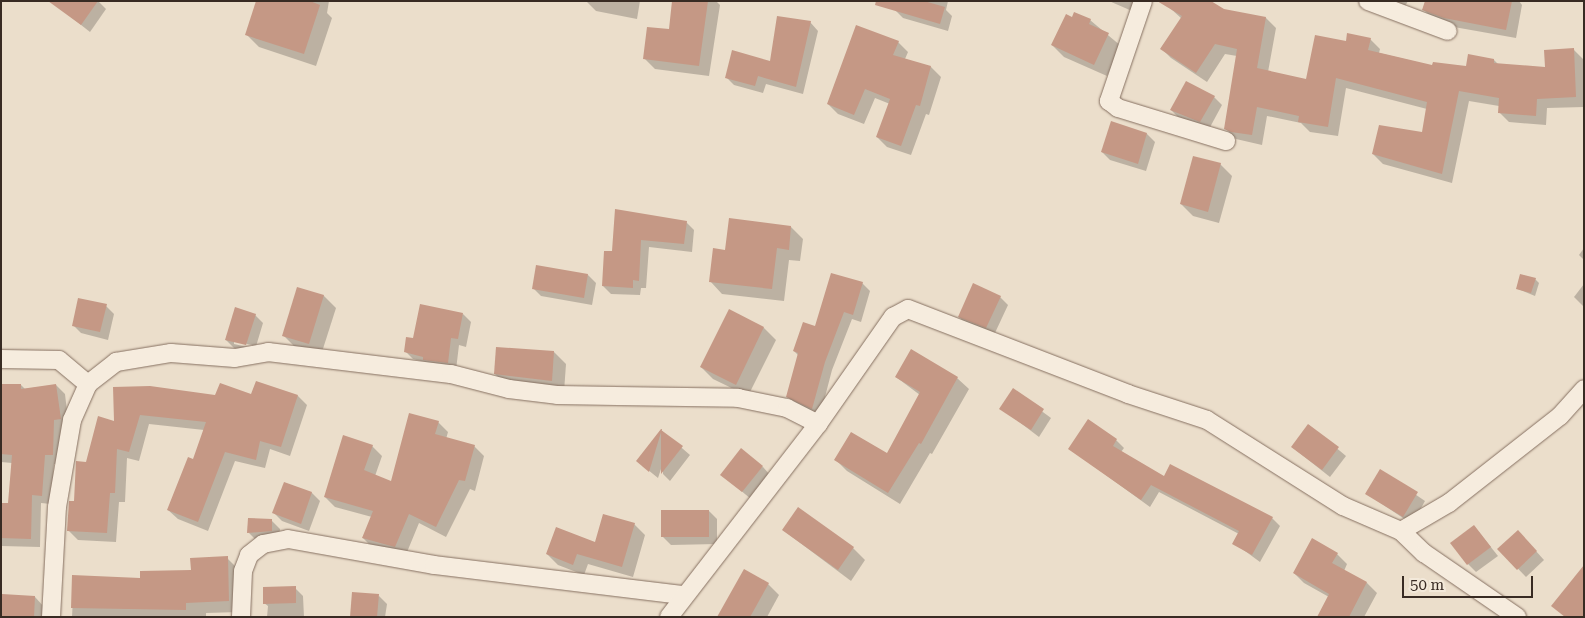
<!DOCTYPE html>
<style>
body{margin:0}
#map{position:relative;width:1585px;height:618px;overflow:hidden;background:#ebdecb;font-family:"Roboto Serif",serif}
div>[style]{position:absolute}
.shadow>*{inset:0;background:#0003}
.building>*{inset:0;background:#c59885}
.roads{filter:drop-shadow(0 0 1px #867061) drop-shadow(0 0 1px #867061)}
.minor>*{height:18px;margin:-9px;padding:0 9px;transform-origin:9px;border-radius:9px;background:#f6ecde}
span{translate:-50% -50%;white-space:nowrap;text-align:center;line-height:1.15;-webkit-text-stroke:4.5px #f3e9da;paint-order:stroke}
.frame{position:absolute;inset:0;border:2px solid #382b23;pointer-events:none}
.scale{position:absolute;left:1402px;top:576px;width:131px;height:22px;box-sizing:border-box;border:2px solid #382b23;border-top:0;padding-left:6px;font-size:15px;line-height:18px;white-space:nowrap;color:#382b23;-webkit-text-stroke:4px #f3e9da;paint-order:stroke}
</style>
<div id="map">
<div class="shadow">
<div style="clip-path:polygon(61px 1px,98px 1px,106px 9px,90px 32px,57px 6px)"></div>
<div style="clip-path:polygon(258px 1px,329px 1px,327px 13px,332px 18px,316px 66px,259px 47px,247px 35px)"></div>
<div style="clip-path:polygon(586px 1px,640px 1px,637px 19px,596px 11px)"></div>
<div style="clip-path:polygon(673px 1px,716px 1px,720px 5px,709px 76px,655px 69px,644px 58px,670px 31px)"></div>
<div style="clip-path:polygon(897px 1px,948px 1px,946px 10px,952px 16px,948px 31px,903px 18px,895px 10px)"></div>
<div style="clip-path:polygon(1109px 1px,1136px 1px,1132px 11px)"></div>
<div style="clip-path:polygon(1392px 1px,1408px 1px,1404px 8px)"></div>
<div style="clip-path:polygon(1426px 1px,1519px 1px,1522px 5px,1516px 38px,1454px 27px,1433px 19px,1424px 10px)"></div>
<div style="clip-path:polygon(1170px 8px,1223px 10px,1266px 18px,1276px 28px,1268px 72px,1307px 80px,1347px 43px,1370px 39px,1380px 49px,1379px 53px,1433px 66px,1467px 68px,1494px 60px,1499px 65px,1546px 69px,1574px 50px,1584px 60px,1584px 107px,1547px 108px,1546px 125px,1509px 122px,1499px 112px,1499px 106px,1469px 101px,1452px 183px,1383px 164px,1373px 154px,1423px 134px,1427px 109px,1346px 88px,1338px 136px,1310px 132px,1301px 123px,1267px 116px,1262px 145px,1236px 139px,1226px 129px,1237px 56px,1225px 54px,1207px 82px,1171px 58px,1161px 48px,1182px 19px)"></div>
<div style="clip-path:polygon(1073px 19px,1090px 20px,1121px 46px,1107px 76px,1064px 57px,1052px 45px)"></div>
<div style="clip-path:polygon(810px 22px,818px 31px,803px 94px,766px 84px,763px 93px,734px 85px,726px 77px,771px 62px)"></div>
<div style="clip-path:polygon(898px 42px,908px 52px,905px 59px,931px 67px,941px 77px,929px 115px,926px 114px,911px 155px,887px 147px,877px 137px,890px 104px,875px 98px,864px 124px,838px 114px,828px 104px)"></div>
<div style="clip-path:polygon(1214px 97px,1222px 105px,1209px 129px,1179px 118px,1171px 110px)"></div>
<div style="clip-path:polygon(1111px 123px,1147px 134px,1155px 142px,1146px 171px,1110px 160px,1102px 152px)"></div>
<div style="clip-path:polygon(1220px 164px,1232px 176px,1219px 223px,1193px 216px,1181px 204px)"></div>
<div style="clip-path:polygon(616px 210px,686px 222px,694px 230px,692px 252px,649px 247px,646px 288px,641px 288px,640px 295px,611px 294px,603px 286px,613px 253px)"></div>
<div style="clip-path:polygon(791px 227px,803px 239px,800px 261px,789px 260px,784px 301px,722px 294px,710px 281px,726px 251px)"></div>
<div style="clip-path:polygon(1584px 248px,1584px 260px,1579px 255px)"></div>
<div style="clip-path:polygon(588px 275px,596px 283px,592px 305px,541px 296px,533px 288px)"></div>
<div style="clip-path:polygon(1535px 279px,1539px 283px,1535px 296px,1518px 289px)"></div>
<div style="clip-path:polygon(862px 283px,870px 291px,861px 322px,852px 319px,832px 370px,820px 416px,796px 405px,788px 397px,799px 356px,794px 351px)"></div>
<div style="clip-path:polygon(1584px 284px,1584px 307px,1574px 297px)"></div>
<div style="clip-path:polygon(298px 288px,324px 296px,336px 308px,321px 355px,295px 347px,283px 335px)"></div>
<div style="clip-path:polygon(1000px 297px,1008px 305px,994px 335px,967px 325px,959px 317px)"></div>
<div style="clip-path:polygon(106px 306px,114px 314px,108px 340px,81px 333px,73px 325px)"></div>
<div style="clip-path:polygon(729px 311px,764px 328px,776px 340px,748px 396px,713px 379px,701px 367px)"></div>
<div style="clip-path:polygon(463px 314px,471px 322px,466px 347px,459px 345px,456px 370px,413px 359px,405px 351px,414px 340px)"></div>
<div style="clip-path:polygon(evenodd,255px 315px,263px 323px,254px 353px,234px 348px,226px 340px,255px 315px,234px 341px,252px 345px,252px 348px,234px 344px,234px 341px)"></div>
<div style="clip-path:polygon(554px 352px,566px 364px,564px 392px,507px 386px,495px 374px)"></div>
<div style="clip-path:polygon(896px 377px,957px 378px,969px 389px,932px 454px,930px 453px,900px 504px,847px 471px,836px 460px,887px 455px,920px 395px)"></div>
<div style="clip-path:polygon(1px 385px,21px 385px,25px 389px,56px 385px,65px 394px,69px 428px,62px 464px,54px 464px,51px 504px,41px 503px,40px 547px,2px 546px,1px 550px,1px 503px,9px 504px,12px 463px,1px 462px)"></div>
<div style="clip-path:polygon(114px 388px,216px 397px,298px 396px,307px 405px,290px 456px,270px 449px,265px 468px,235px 461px,208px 531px,178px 519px,168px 510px,194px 461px,204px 430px,149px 424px,139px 461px,127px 458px,125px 502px,119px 502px,116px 542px,78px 540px,68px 530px,75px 502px,87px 463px,116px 422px)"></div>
<div style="clip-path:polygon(1013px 390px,1051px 418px,1039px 437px,1001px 408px)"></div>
<div style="clip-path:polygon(438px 422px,448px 432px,446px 439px,474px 446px,484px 456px,475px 491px,470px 489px,446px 537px,419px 523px,405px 557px,373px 548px,363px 538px,372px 517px,335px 507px,325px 497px,372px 446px,382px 456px,375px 476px,392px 483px)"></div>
<div style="clip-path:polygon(1309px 425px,1346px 456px,1330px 477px,1292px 447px)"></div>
<div style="clip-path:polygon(661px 430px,690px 455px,670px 481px,663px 474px,663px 463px,658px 478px,637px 461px)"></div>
<div style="clip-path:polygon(1116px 440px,1124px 448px,1121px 452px,1164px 478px,1272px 518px,1280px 526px,1260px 562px,1234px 543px,1239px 534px,1159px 492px,1150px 507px,1070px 449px)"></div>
<div style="clip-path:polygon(763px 467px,770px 475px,751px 499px,722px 475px)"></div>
<div style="clip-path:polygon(1381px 471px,1425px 501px,1412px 524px,1367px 494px)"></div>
<div style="clip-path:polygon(285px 483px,312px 493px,320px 501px,309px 531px,282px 521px,274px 513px)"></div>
<div style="clip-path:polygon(709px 511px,717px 519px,717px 544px,671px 545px,663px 537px)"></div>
<div style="clip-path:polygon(272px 521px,280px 529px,279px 539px,256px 540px,248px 532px)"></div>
<div style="clip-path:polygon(634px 524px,645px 535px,633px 577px,588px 564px,584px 575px,558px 565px,547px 554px,596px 544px)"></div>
<div style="clip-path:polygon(1474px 526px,1498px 556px,1476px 572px,1468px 564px)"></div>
<div style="clip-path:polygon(783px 530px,853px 548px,865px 560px,851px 581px)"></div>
<div style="clip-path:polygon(1526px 540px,1544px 560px,1526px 577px,1499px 549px)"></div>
<div style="clip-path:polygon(1337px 554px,1347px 564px,1344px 571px,1367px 583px,1377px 593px,1364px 617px,1324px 617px,1329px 597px,1304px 583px,1294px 573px)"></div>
<div style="clip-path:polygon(227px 558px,238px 569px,240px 612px,206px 613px,206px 617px,72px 617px,74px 576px,141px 579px,192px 571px)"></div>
<div style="clip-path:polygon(768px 584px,779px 595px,767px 617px,718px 617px)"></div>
<div style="clip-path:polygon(295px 588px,303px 596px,304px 617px,267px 617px,268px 606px,264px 603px)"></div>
<div style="clip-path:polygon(1px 595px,35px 597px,45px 608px,45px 617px,1px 617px)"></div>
<div style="clip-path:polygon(379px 596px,387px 604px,385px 617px,351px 617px)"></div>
</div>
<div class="building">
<div style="clip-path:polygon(48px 1px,98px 1px,81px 25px)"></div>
<div style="clip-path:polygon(256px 1px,310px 1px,320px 5px,304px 54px,245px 35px)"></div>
<div style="clip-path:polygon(672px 1px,708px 1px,699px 66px,643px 59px,647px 27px,669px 29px)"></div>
<div style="clip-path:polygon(876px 1px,924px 1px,945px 7px,940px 24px,875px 5px)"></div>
<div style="clip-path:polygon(1157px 1px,1211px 1px,1224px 9px,1266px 17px,1257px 68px,1306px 79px,1315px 35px,1346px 41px,1347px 33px,1371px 38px,1368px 50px,1432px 65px,1433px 62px,1466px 66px,1468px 54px,1494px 59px,1494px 63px,1545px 67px,1544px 50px,1574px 48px,1576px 97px,1537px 99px,1536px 116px,1498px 113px,1499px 98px,1459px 91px,1442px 174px,1372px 154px,1379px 125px,1422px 132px,1427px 102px,1336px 78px,1328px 127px,1298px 122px,1299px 116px,1257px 107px,1252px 135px,1231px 132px,1224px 129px,1237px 49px,1215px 44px,1196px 73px,1160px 49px,1182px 16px)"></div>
<div style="clip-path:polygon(1425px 1px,1512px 1px,1506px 30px,1444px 18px,1422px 10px)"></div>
<div style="clip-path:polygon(1074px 12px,1091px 19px,1089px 24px,1109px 33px,1094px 65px,1051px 45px,1066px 14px,1072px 17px)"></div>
<div style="clip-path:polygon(777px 16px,811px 21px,796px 87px,758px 76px,755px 86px,725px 78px,732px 50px,770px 61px)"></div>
<div style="clip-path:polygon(856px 25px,899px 41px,893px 55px,931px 66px,920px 106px,916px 105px,901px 146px,876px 137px,890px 99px,865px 89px,854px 115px,827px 104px)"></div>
<div style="clip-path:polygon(1186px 81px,1215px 96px,1200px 122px,1170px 110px)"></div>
<div style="clip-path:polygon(1111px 121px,1147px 133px,1138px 164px,1101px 152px)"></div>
<div style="clip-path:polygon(1193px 156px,1221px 163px,1208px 212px,1180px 204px)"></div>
<div style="clip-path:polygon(615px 209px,687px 221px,684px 244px,641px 240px,639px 281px,633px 280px,633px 288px,602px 286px,604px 251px,612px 251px)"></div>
<div style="clip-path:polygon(729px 218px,791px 226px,789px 250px,777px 248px,772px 289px,709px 282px,713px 248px,725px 250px)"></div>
<div style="clip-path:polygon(536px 265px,588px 274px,584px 298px,532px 289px)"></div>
<div style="clip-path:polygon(831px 273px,863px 282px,853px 315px,844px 312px,825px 362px,812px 409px,786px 397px,798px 353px,793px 351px,803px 322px,815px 326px)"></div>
<div style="clip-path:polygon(1520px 274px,1536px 278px,1531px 293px,1516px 289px)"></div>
<div style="clip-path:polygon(973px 283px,1001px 296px,986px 328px,958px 317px)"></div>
<div style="clip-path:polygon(297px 287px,324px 295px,309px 344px,282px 336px)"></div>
<div style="clip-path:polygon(78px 298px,107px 304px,100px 332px,72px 326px)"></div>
<div style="clip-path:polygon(420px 304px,463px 313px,458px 339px,451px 338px,448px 363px,423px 360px,423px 357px,404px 352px,406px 337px,413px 338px)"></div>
<div style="clip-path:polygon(235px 307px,256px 314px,246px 345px,225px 340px)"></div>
<div style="clip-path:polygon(729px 309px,764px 327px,736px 385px,700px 367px)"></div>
<div style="clip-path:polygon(496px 347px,554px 351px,552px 381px,494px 374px)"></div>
<div style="clip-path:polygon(911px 349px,958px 377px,921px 444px,919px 443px,888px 493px,834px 460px,851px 432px,887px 453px,920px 392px,895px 377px)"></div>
<div style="clip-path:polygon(256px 381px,298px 395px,281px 447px,260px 441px,256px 460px,225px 452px,198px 522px,167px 510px,188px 457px,193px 459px,206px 422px,140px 415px,129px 452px,117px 449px,115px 493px,110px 493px,107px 533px,67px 531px,69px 501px,74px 501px,76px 461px,86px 462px,98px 416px,114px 421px,113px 387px,150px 386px,215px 395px,220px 383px,251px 394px)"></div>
<div style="clip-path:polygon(1px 384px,21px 384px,21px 389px,56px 384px,61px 419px,54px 420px,53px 455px,45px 455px,42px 496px,32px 495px,31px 539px,1px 538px,1px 503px,8px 503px,12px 455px,1px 454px)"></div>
<div style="clip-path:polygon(1013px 388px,1044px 409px,1031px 430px,999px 409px)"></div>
<div style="clip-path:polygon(409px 413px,439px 421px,435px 434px,475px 445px,465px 481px,459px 480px,436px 527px,409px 514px,395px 547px,362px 538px,373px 511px,324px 497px,343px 435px,373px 445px,364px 470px,391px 481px)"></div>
<div style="clip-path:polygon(1088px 419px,1117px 439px,1113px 446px,1164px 476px,1170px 464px,1273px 517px,1252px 555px,1232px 544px,1239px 531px,1151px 485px,1141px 500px,1068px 449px)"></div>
<div style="clip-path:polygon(1308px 424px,1339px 447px,1322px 470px,1291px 447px)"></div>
<div style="clip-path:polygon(661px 429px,662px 429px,649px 472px,636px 461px)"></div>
<div style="clip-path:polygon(661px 430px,683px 446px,661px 474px)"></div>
<div style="clip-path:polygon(741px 448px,763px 466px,742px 492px,720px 475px)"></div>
<div style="clip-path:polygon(1380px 469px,1418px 492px,1403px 517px,1365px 494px)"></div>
<div style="clip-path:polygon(284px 482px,312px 492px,301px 524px,272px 513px)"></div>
<div style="clip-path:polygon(798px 507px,854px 547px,838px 570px,782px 530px)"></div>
<div style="clip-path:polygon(661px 510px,709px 510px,709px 537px,661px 537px)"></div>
<div style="clip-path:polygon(603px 514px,635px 523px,622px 567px,577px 554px,573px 565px,546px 554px,556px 527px,595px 542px)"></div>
<div style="clip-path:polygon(248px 518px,272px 519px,272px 531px,247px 533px)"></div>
<div style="clip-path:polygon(1474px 525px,1491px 547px,1467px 565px,1450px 543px)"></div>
<div style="clip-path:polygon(1518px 530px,1537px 551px,1517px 570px,1497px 549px)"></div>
<div style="clip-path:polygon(1312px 538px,1338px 553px,1332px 563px,1367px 582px,1349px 617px,1317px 617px,1329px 594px,1293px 573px)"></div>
<div style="clip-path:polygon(228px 556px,229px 601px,186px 603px,186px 610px,71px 608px,72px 575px,140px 578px,140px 571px,191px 570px,190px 558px)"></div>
<div style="clip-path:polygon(1584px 565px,1584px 617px,1565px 617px,1551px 606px)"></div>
<div style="clip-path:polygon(744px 569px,769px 583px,750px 617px,717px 617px)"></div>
<div style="clip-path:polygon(296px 586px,296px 603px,263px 604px,263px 587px)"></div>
<div style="clip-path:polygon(352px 592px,379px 594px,377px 617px,350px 617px)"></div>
<div style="clip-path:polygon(2px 594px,35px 596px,34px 617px,2px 617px)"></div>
</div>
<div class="roads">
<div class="minor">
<div style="left:1143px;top:1px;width:106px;rotate:108.8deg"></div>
<div style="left:1109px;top:101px;width:11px;rotate:38deg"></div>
<div style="left:1118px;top:108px;width:113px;rotate:17deg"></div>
<div style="left:1368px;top:1px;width:85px;rotate:20.6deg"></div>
<div style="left:1px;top:359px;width:58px;rotate:1deg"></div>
<div style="left:59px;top:360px;width:38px;rotate:40deg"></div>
<div style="left:1401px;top:531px;width:56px;rotate:-30.3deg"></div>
<div style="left:1449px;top:503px;width:141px;rotate:-38.1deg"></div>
<div style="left:1560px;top:416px;width:36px;rotate:-48deg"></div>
<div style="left:51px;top:617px;width:110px;rotate:-86.9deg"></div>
<div style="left:57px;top:507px;width:88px;rotate:-80.2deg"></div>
<div style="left:72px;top:420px;width:39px;rotate:-66deg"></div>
<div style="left:88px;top:384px;width:36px;rotate:-38deg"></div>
<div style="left:116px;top:362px;width:56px;rotate:-9.3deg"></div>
<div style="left:171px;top:353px;width:64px;rotate:4.5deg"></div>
<div style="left:235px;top:358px;width:34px;rotate:-10deg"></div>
<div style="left:268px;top:352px;width:184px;rotate:6.9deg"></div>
<div style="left:451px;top:374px;width:60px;rotate:14.5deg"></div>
<div style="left:509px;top:389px;width:48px;rotate:7.1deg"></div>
<div style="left:557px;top:395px;width:181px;rotate:0.9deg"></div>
<div style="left:738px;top:398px;width:50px;rotate:11.5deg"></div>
<div style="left:787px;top:408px;width:35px;rotate:27deg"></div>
<div style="left:241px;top:617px;width:46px;rotate:-87.5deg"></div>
<div style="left:243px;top:571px;width:17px;rotate:-69deg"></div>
<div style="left:249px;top:555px;width:18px;rotate:-38deg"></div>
<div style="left:263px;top:544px;width:25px;rotate:-11deg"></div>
<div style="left:288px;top:539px;width:148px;rotate:10.1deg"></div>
<div style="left:434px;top:565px;width:251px;rotate:6.9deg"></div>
<div style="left:669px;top:617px;width:244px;rotate:-52.3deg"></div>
<div style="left:818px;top:424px;width:131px;rotate:-55deg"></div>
<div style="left:893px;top:317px;width:17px;rotate:-28deg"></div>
<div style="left:908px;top:309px;width:236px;rotate:21.1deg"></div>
<div style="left:1128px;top:394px;width:83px;rotate:18.2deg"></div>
<div style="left:1207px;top:420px;width:161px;rotate:32.3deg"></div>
<div style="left:1343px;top:506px;width:63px;rotate:23.3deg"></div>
<div style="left:1401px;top:531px;width:32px;rotate:44deg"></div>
<div style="left:1424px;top:553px;width:113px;rotate:34.5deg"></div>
</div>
</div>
<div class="frame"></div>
<div class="scale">50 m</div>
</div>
